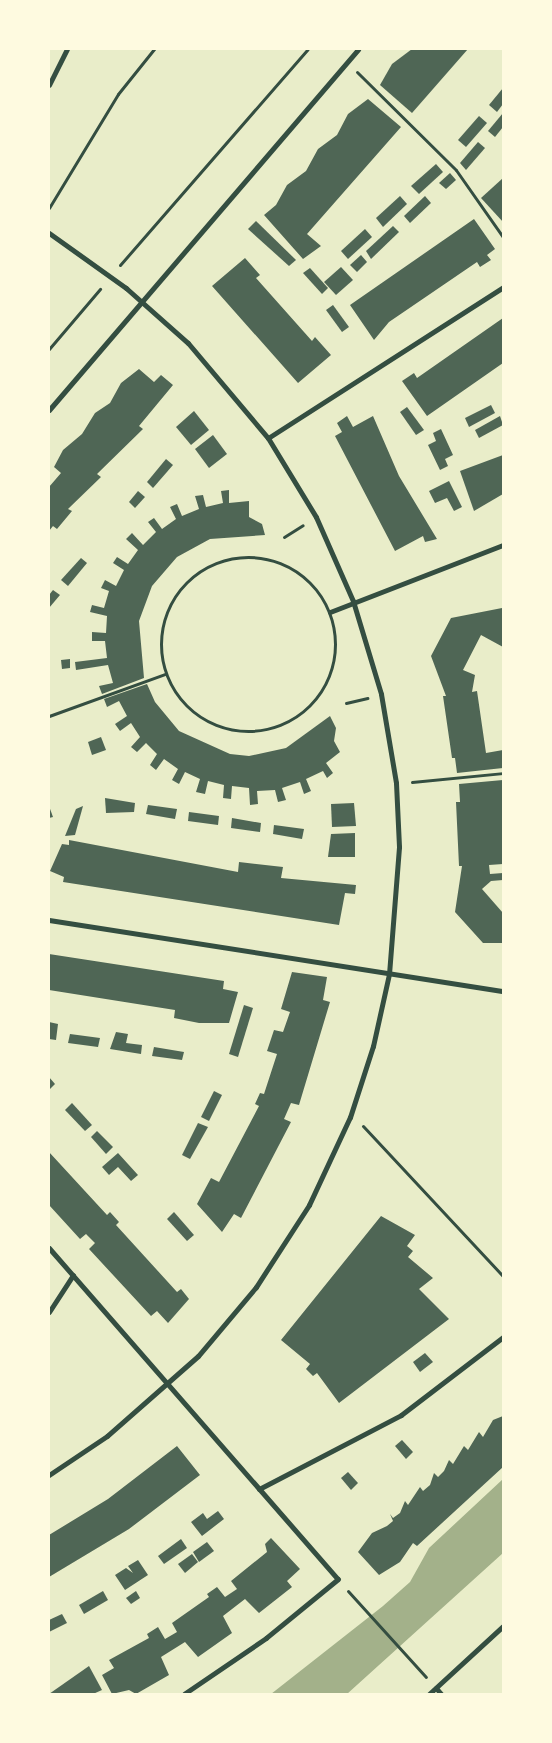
<!DOCTYPE html>
<style>
body{margin:0}
#map{position:relative;width:552px;height:1743px;overflow:hidden;background:#e9edc9;font-family:Spectral,serif}
div>[style]{position:absolute}
.water>*{inset:0;background:#a3b18a}
.building>*{inset:0;background:#4f6655}
.path>*{height:3px;margin:-1.5px;padding:0 1.5px;transform-origin:1.5px;border-radius:1.5px;background:#344e41}
.path>.ring{margin:-1.5px;padding:0;box-sizing:content-box;background:none;border:3px solid #344e41;border-radius:50%}
.minor>*{height:5px;margin:-2.5px;padding:0 2.5px;transform-origin:2.5px;border-radius:2.5px;background:#344e41}
span{translate:-50% -50%;white-space:nowrap;text-align:center;line-height:1.15;-webkit-text-stroke:5px #fefae0;paint-order:stroke}
.frame{position:absolute;inset:0;border:50px solid #fefae0;pointer-events:none}
</style>
<div id="map">
<div class="water">
<div style="clip-path:polygon(503px 1479px,503px 1553px,347px 1694px,271px 1694px,383px 1606px,410px 1582px,429px 1548px)"></div>
</div>
<div class="building">
<div style="clip-path:polygon(412px 49px,468px 49px,412px 113px,380px 85px,392px 64px)"></div>
<div style="clip-path:polygon(503px 88px,503px 104px,497px 112px,489px 105px)"></div>
<div style="clip-path:polygon(368px 99px,401px 127px,307px 234px,321px 246px,303px 259px,264px 215px,276px 205px,287px 185px,306px 171px,318px 149px,337px 135px,348px 114px)"></div>
<div style="clip-path:polygon(503px 113px,503px 127px,495px 137px,488px 131px)"></div>
<div style="clip-path:polygon(479px 116px,487px 123px,466px 147px,458px 140px)"></div>
<div style="clip-path:polygon(478px 142px,485px 148px,466px 170px,460px 163px)"></div>
<div style="clip-path:polygon(436px 164px,443px 172px,419px 194px,411px 186px)"></div>
<div style="clip-path:polygon(450px 173px,456px 180px,446px 189px,439px 183px)"></div>
<div style="clip-path:polygon(503px 178px,503px 222px,481px 198px)"></div>
<div style="clip-path:polygon(400px 196px,407px 204px,383px 227px,376px 218px)"></div>
<div style="clip-path:polygon(425px 196px,431px 203px,410px 223px,404px 216px)"></div>
<div style="clip-path:polygon(474px 219px,495px 249px,487px 255px,491px 260px,480px 267px,477px 262px,389px 322px,374px 340px,350px 305px)"></div>
<div style="clip-path:polygon(256px 221px,296px 260px,289px 266px,248px 229px)"></div>
<div style="clip-path:polygon(393px 226px,399px 232px,371px 259px,366px 251px)"></div>
<div style="clip-path:polygon(365px 229px,372px 237px,348px 259px,341px 251px)"></div>
<div style="clip-path:polygon(361px 255px,367px 262px,357px 272px,350px 265px)"></div>
<div style="clip-path:polygon(245px 258px,260px 275px,256px 278px,312px 341px,315px 337px,331px 355px,298px 383px,212px 286px)"></div>
<div style="clip-path:polygon(341px 267px,353px 280px,336px 295px,324px 282px)"></div>
<div style="clip-path:polygon(310px 268px,328px 288px,322px 294px,303px 273px)"></div>
<div style="clip-path:polygon(333px 305px,349px 327px,342px 332px,326px 310px)"></div>
<div style="clip-path:polygon(503px 318px,503px 363px,427px 416px,402px 381px,414px 373px,417px 378px)"></div>
<div style="clip-path:polygon(139px 369px,154px 382px,161px 375px,173px 385px,139px 426px,143px 429px,97px 474px,101px 477px,68px 509px,72px 511px,57px 529px,53px 526px,49px 531px,49px 487px,61px 473px,54px 467px,63px 450px,82px 434px,95px 413px,110px 403px,121px 383px)"></div>
<div style="clip-path:polygon(491px 405px,495px 413px,469px 427px,465px 418px)"></div>
<div style="clip-path:polygon(407px 407px,424px 430px,416px 435px,400px 412px)"></div>
<div style="clip-path:polygon(194px 411px,209px 430px,191px 445px,176px 427px)"></div>
<div style="clip-path:polygon(347px 416px,353px 427px,373px 416px,399px 476px,437px 539px,425px 542px,423px 536px,395px 551px,335px 436px,342px 432px,337px 423px)"></div>
<div style="clip-path:polygon(500px 416px,503px 425px,479px 438px,475px 430px)"></div>
<div style="clip-path:polygon(441px 429px,453px 455px,445px 459px,448px 466px,440px 470px,428px 445px,436px 441px,433px 433px)"></div>
<div style="clip-path:polygon(213px 435px,227px 454px,209px 468px,195px 449px)"></div>
<div style="clip-path:polygon(503px 455px,503px 494px,474px 511px,460px 471px)"></div>
<div style="clip-path:polygon(166px 459px,173px 465px,153px 488px,147px 482px)"></div>
<div style="clip-path:polygon(449px 481px,462px 507px,454px 511px,447px 498px,435px 503px,429px 491px)"></div>
<div style="clip-path:polygon(229px 490px,229px 503px,249px 501px,249px 517px,262px 524px,265px 535px,210px 539px,177px 557px,152px 586px,139px 621px,144px 678px,102px 694px,99px 686px,113px 683px,108px 665px,76px 670px,75px 662px,107px 658px,105px 641px,92px 641px,92px 632px,106px 633px,107px 616px,90px 612px,92px 605px,104px 608px,109px 591px,101px 588px,105px 580px,116px 586px,124px 570px,113px 563px,117px 557px,128px 564px,138px 550px,126px 539px,132px 533px,143px 545px,156px 532px,148px 522px,154px 518px,162px 529px,176px 519px,170px 507px,177px 504px,182px 516px,199px 509px,195px 496px,203px 495px,206px 507px,223px 503px,221px 491px)"></div>
<div style="clip-path:polygon(138px 491px,145px 497px,135px 508px,129px 502px)"></div>
<div style="clip-path:polygon(81px 558px,87px 563px,68px 586px,61px 580px)"></div>
<div style="clip-path:polygon(53px 590px,60px 595px,49px 608px,49px 595px)"></div>
<div style="clip-path:polygon(503px 603px,503px 647px,481px 635px,463px 670px,475px 675px,472px 692px,477px 691px,486px 753px,503px 750px,503px 768px,457px 773px,455px 758px,452px 758px,443px 696px,446px 696px,431px 656px,451px 618px,502px 608px)"></div>
<div style="clip-path:polygon(70px 659px,70px 668px,62px 669px,61px 660px)"></div>
<div style="clip-path:polygon(147px 684px,155px 702px,179px 731px,230px 754px,249px 756px,286px 748px,330px 716px,336px 728px,334px 741px,340px 752px,326px 763px,333px 773px,327px 778px,323px 771px,306px 779px,311px 791px,304px 794px,300px 782px,282px 788px,286px 800px,278px 802px,275px 790px,257px 791px,258px 804px,250px 805px,249px 788px,232px 786px,231px 799px,223px 798px,224px 785px,208px 781px,205px 794px,196px 792px,200px 779px,185px 772px,179px 784px,172px 780px,178px 769px,164px 759px,156px 770px,150px 765px,157px 754px,146px 743px,137px 752px,131px 747px,140px 737px,131px 723px,120px 731px,115px 724px,127px 716px,119px 701px,107px 707px,104px 699px)"></div>
<div style="clip-path:polygon(101px 737px,106px 750px,92px 755px,88px 742px)"></div>
<div style="clip-path:polygon(503px 780px,503px 864px,489px 865px,490px 874px,503px 873px,503px 880px,491px 881px,482px 889px,503px 913px,503px 943px,483px 943px,455px 912px,462px 866px,459px 866px,456px 802px,460px 802px,459px 784px)"></div>
<div style="clip-path:polygon(105px 798px,135px 803px,134px 812px,106px 813px)"></div>
<div style="clip-path:polygon(354px 803px,356px 826px,332px 827px,331px 804px)"></div>
<div style="clip-path:polygon(148px 805px,177px 809px,175px 819px,146px 814px)"></div>
<div style="clip-path:polygon(49px 806px,53px 817px,49px 818px)"></div>
<div style="clip-path:polygon(83px 806px,75px 835px,65px 836px,76px 809px)"></div>
<div style="clip-path:polygon(189px 812px,219px 816px,218px 825px,188px 821px)"></div>
<div style="clip-path:polygon(232px 818px,261px 823px,260px 832px,231px 828px)"></div>
<div style="clip-path:polygon(274px 825px,304px 829px,302px 839px,273px 834px)"></div>
<div style="clip-path:polygon(355px 833px,355px 857px,328px 857px,331px 834px)"></div>
<div style="clip-path:polygon(69px 840px,238px 872px,239px 862px,283px 867px,281px 878px,356px 885px,355px 894px,345px 893px,339px 925px,63px 882px,64px 877px,50px 871px,62px 844px,69px 845px)"></div>
<div style="clip-path:polygon(49px 954px,224px 981px,223px 989px,238px 992px,229px 1023px,199px 1023px,174px 1018px,175px 1010px,49px 990px)"></div>
<div style="clip-path:polygon(292px 972px,327px 977px,323px 1000px,330px 1002px,299px 1105px,291px 1103px,284px 1119px,291px 1122px,241px 1218px,234px 1214px,222px 1232px,197px 1204px,211px 1178px,219px 1182px,259px 1106px,255px 1104px,260px 1093px,264px 1094px,277px 1054px,267px 1051px,274px 1030px,283px 1032px,290px 1012px,281px 1009px)"></div>
<div style="clip-path:polygon(244px 1005px,253px 1008px,238px 1057px,229px 1054px)"></div>
<div style="clip-path:polygon(49px 1022px,58px 1024px,56px 1040px,49px 1039px)"></div>
<div style="clip-path:polygon(116px 1032px,128px 1034px,126px 1043px,142px 1045px,141px 1054px,110px 1049px)"></div>
<div style="clip-path:polygon(70px 1034px,100px 1038px,98px 1047px,68px 1043px)"></div>
<div style="clip-path:polygon(154px 1047px,184px 1052px,182px 1060px,152px 1056px)"></div>
<div style="clip-path:polygon(49px 1077px,55px 1084px,49px 1090px)"></div>
<div style="clip-path:polygon(214px 1091px,222px 1095px,209px 1121px,201px 1117px)"></div>
<div style="clip-path:polygon(72px 1103px,92px 1125px,85px 1131px,65px 1110px)"></div>
<div style="clip-path:polygon(198px 1123px,208px 1127px,190px 1159px,182px 1155px)"></div>
<div style="clip-path:polygon(97px 1131px,113px 1147px,106px 1154px,91px 1137px)"></div>
<div style="clip-path:polygon(49px 1152px,107px 1215px,110px 1212px,119px 1222px,116px 1225px,177px 1292px,181px 1289px,189px 1299px,168px 1323px,157px 1311px,151px 1316px,89px 1249px,95px 1243px,86px 1234px,80px 1239px,49px 1205px)"></div>
<div style="clip-path:polygon(118px 1153px,138px 1175px,131px 1181px,118px 1167px,109px 1175px,102px 1167px)"></div>
<div style="clip-path:polygon(174px 1212px,194px 1235px,187px 1241px,167px 1219px)"></div>
<div style="clip-path:polygon(381px 1216px,415px 1235px,407px 1246px,413px 1251px,408px 1257px,433px 1278px,419px 1289px,449px 1319px,339px 1403px,317px 1373px,313px 1376px,306px 1369px,310px 1364px,281px 1340px)"></div>
<div style="clip-path:polygon(425px 1353px,433px 1362px,420px 1372px,413px 1362px)"></div>
<div style="clip-path:polygon(503px 1416px,503px 1467px,417px 1546px,413px 1543px,400px 1562px,379px 1575px,358px 1552px,372px 1533px,387px 1526px,393px 1521px,390px 1514px,393px 1518px,400px 1513px,405px 1501px,408px 1505px,420px 1487px,423px 1491px,430px 1485px,434px 1473px,438px 1477px,444px 1471px,449px 1460px,453px 1464px,464px 1446px,468px 1450px,479px 1432px,483px 1437px,493px 1420px)"></div>
<div style="clip-path:polygon(402px 1440px,413px 1452px,406px 1459px,395px 1446px)"></div>
<div style="clip-path:polygon(177px 1446px,200px 1475px,129px 1529px,49px 1577px,49px 1535px,108px 1499px)"></div>
<div style="clip-path:polygon(348px 1472px,358px 1483px,351px 1490px,341px 1478px)"></div>
<div style="clip-path:polygon(218px 1511px,224px 1519px,202px 1536px,191px 1522px,203px 1513px,207px 1519px)"></div>
<div style="clip-path:polygon(271px 1538px,300px 1569px,287px 1581px,292px 1587px,259px 1613px,245px 1599px,223px 1616px,232px 1633px,198px 1657px,185px 1642px,161px 1657px,169px 1675px,136px 1694px,129px 1690px,112px 1694px,102px 1675px,114px 1668px,109px 1660px,149px 1638px,147px 1634px,158px 1627px,165px 1639px,177px 1632px,172px 1623px,209px 1597px,207px 1594px,217px 1587px,225px 1597px,237px 1589px,231px 1581px,267px 1552px,265px 1544px)"></div>
<div style="clip-path:polygon(181px 1539px,187px 1548px,164px 1564px,158px 1556px)"></div>
<div style="clip-path:polygon(207px 1542px,214px 1551px,199px 1562px,193px 1552px)"></div>
<div style="clip-path:polygon(192px 1554px,198px 1562px,185px 1573px,178px 1564px)"></div>
<div style="clip-path:polygon(138px 1560px,148px 1575px,125px 1590px,115px 1575px,126px 1568px,133px 1573px,128px 1566px)"></div>
<div style="clip-path:polygon(103px 1591px,108px 1600px,84px 1614px,79px 1605px)"></div>
<div style="clip-path:polygon(136px 1591px,140px 1598px,131px 1604px,126px 1598px)"></div>
<div style="clip-path:polygon(62px 1614px,67px 1623px,49px 1632px,49px 1620px)"></div>
<div style="clip-path:polygon(89px 1666px,102px 1690px,93px 1694px,49px 1694px)"></div>
</div>
<div class="path">
<div style="left:357px;top:72px;width:139px;rotate:44.7deg"></div>
<div style="left:456px;top:170px;width:82px;rotate:55deg"></div>
<div style="left:49px;top:208px;width:133px;rotate:-58.8deg"></div>
<div style="left:118px;top:94px;width:58px;rotate:-51.3deg"></div>
<div style="left:120px;top:265px;width:286px;rotate:-49deg"></div>
<div style="left:49px;top:349px;width:79px;rotate:-49.6deg"></div>
<div style="left:284px;top:537px;width:22px;rotate:-32deg"></div>
<div class="ring" style="left:161px;top:557px;width:171px;height:171px"></div>
<div style="left:346px;top:703px;width:22px;rotate:-13deg"></div>
<div style="left:49px;top:716px;width:123px;rotate:-19.9deg"></div>
<div style="left:412px;top:782px;width:91px;rotate:-5.6deg"></div>
<div style="left:363px;top:1126px;width:205px;rotate:47deg"></div>
<div style="left:348px;top:1591px;width:116px;rotate:47.8deg"></div>
</div>
<div class="minor">
<div style="left:49px;top:85px;width:40px;rotate:-63.4deg"></div>
<div style="left:49px;top:233px;width:95px;rotate:35.5deg"></div>
<div style="left:126px;top:288px;width:83px;rotate:41.6deg"></div>
<div style="left:188px;top:343px;width:124px;rotate:49.9deg"></div>
<div style="left:268px;top:438px;width:92px;rotate:58.7deg"></div>
<div style="left:316px;top:517px;width:92px;rotate:66.2deg"></div>
<div style="left:353px;top:601px;width:97px;rotate:73.2deg"></div>
<div style="left:381px;top:694px;width:90px;rotate:80.4deg"></div>
<div style="left:396px;top:783px;width:64px;rotate:87.3deg"></div>
<div style="left:399px;top:847px;width:127px;rotate:94.5deg"></div>
<div style="left:389px;top:974px;width:74px;rotate:102.5deg"></div>
<div style="left:373px;top:1046px;width:75px;rotate:107.9deg"></div>
<div style="left:350px;top:1117px;width:97px;rotate:115deg"></div>
<div style="left:309px;top:1205px;width:98px;rotate:122.9deg"></div>
<div style="left:256px;top:1287px;width:90px;rotate:130deg"></div>
<div style="left:198px;top:1356px;width:121px;rotate:138.7deg"></div>
<div style="left:107px;top:1436px;width:70px;rotate:146.1deg"></div>
<div style="left:49px;top:410px;width:475px;rotate:-49.4deg"></div>
<div style="left:268px;top:438px;width:279px;rotate:-32.7deg"></div>
<div style="left:330px;top:612px;width:186px;rotate:-21.2deg"></div>
<div style="left:49px;top:920px;width:460px;rotate:8.9deg"></div>
<div style="left:49px;top:1248px;width:439px;rotate:48.9deg"></div>
<div style="left:338px;top:1579px;width:93px;rotate:140.7deg"></div>
<div style="left:266px;top:1638px;width:99px;rotate:145.7deg"></div>
<div style="left:49px;top:1312px;width:44px;rotate:-57deg"></div>
<div style="left:259px;top:1489px;width:160px;rotate:-27.5deg"></div>
<div style="left:401px;top:1415px;width:128px;rotate:-37.4deg"></div>
<div style="left:436px;top:1688px;width:8px;rotate:50deg"></div>
<div style="left:429px;top:1694px;width:100px;rotate:-42.6deg"></div>
</div>
<div class="frame"></div>
</div>
